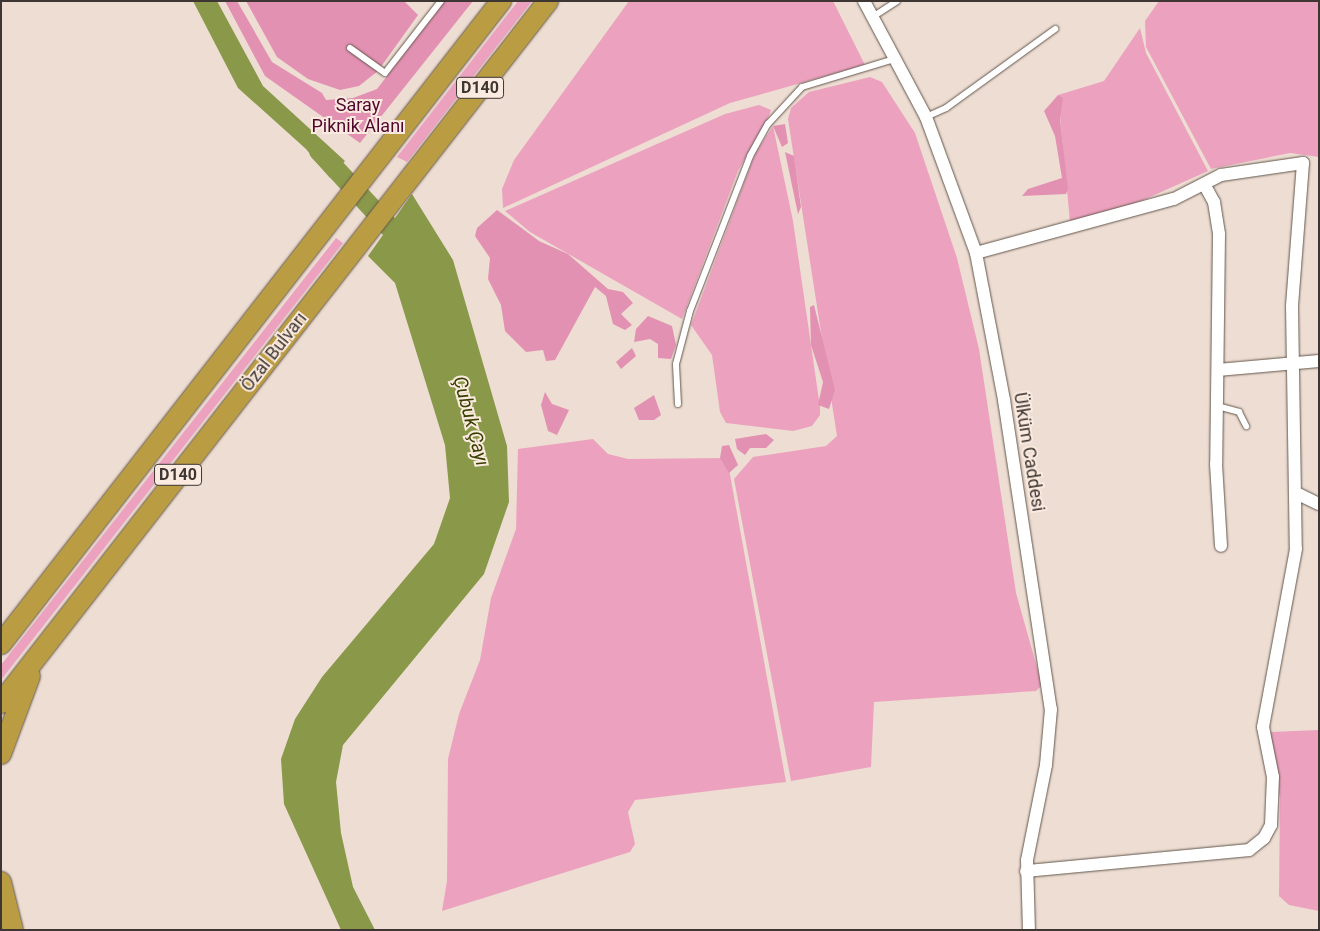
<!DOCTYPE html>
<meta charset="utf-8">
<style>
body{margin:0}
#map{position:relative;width:1320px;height:931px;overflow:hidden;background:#edddd2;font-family:Roboto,sans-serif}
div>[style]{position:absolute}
.green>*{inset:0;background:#eca2bf}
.forest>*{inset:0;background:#e391b2}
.water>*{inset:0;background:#899949}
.river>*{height:20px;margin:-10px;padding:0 10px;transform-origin:10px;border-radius:10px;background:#899949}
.roads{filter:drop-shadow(0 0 1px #63564c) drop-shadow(0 0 1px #63564c)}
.service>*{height:6px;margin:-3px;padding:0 3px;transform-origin:3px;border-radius:3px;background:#fff}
.minor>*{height:12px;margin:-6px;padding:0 6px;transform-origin:6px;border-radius:6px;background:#fff}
.trunk>*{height:20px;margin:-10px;padding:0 10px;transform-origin:10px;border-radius:10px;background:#ba9c43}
span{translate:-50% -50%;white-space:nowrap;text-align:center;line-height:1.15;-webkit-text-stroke:4px #fbeadf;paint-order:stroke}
.shield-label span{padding:1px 4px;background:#fbeadf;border:1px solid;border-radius:4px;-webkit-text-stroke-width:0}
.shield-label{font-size:16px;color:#3d3632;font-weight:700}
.park-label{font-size:18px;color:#50072e}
.street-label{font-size:18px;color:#3d3632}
.water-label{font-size:19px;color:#363f00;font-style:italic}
.frame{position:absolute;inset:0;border:2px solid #3d3632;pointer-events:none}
</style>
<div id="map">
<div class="green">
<div style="clip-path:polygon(518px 1px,532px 1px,407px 162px,397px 157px)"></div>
<div style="clip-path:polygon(629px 1px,833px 1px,865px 65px,730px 103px,503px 208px,502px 189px,514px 160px)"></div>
<div style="clip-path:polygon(1159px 1px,1319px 1px,1319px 157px,1290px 153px,1211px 169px,1146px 47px,1145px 21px)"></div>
<div style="clip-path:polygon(1140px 28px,1146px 53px,1208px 171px,1139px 202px,1070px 222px,1058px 95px,1104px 81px)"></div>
<div style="clip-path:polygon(870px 77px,882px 82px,915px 133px,957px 258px,979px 349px,1016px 593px,1042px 685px,1036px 691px,874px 702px,871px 767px,791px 781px,734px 479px,753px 457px,826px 446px,837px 436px,788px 119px,791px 108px,809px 92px)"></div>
<div style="clip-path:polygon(759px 105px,771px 110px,769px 116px,738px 171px,682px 319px,530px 232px,505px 211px,725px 114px)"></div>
<div style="clip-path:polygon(773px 126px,793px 221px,820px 407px,820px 415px,812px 426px,793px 431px,726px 423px,720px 412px,712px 355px,691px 325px,755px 154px)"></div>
<div style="clip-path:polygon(336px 238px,343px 243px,1px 680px,1px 665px)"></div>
<div style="clip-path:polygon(593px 439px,608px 454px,628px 459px,727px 458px,786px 782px,635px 800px,628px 812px,635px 844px,630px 852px,442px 911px,447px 881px,448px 759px,459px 714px,480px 660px,491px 598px,516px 529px,518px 449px)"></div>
<div style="clip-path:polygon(1319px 730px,1319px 911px,1289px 905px,1279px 896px,1280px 798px,1270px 740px,1271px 732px)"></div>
</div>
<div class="forest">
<div style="clip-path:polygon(225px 1px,237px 1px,272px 62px,322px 93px,326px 100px,353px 98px,377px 89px,445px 1px,473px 1px,360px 143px,265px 76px)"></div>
<div style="clip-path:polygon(246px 1px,404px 1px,418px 15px,378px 71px,359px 86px,340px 90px,308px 79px,277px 57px)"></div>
<div style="clip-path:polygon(1058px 95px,1063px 98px,1060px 119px,1068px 189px,1066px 194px,1022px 196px,1028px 189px,1062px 178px,1055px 136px,1044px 111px)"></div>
<div style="clip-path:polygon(785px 124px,788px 143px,782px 147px,773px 126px)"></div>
<div style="clip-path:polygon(785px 152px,794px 156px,801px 207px,798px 214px)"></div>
<div style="clip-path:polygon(497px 210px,539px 241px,568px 254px,608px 289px,623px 292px,633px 303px,621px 314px,632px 325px,625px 330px,613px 324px,606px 296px,595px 287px,555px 360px,546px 361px,543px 350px,526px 352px,505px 331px,501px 305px,488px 279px,490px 258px,475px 236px,477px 228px)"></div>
<div style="clip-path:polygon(814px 305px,835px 390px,829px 409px,818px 405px,823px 382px,811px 345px,810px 307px)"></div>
<div style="clip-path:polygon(648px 316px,672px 326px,676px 345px,671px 359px,658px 358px,658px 344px,650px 339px,634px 342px,636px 329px)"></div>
<div style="clip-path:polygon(632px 348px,636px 356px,621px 369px,616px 362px)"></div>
<div style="clip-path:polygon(545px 392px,552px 404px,569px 410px,557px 435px,548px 431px,541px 405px)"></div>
<div style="clip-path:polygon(654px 395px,661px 415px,654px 420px,639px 420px,634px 408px)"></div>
<div style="clip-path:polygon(766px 434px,774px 440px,766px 448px,750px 448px,745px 455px,737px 449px,735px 439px)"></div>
<div style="clip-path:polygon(729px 445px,738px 465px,729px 473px,720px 458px,722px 446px)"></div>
</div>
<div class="water">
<div style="clip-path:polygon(193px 1px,217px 1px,263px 86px,345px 161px,330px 178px,306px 149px,238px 88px)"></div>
<div style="clip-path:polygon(412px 194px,453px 260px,507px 446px,509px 502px,484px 574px,343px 745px,336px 782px,341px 833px,353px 887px,375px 930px,341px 930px,284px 804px,281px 759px,295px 719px,322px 677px,434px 544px,450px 498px,445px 445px,395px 283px,368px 256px)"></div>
</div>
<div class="river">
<div style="left:319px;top:151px;width:129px;rotate:47.2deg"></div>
</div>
<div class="roads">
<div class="service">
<div style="left:871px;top:18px;width:31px;rotate:-33deg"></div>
<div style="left:350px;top:48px;width:43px;rotate:35.5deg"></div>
<div style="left:385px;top:73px;width:91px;rotate:-52.1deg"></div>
<div style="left:926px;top:117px;width:22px;rotate:-24deg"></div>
<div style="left:946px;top:108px;width:135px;rotate:-35.9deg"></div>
<div style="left:678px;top:404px;width:40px;rotate:-92.9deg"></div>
<div style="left:676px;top:364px;width:55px;rotate:-75.2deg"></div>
<div style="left:690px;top:311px;width:166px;rotate:-68.8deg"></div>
<div style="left:750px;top:156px;width:37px;rotate:-61deg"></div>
<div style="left:768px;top:124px;width:50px;rotate:-47.4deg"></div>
<div style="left:802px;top:87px;width:96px;rotate:-16.9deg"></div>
<div style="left:1217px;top:406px;width:23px;rotate:15deg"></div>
<div style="left:1239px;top:412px;width:16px;rotate:63deg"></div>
</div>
<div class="minor">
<div style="left:864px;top:1px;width:132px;rotate:61.9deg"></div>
<div style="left:926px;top:117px;width:145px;rotate:69.8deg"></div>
<div style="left:976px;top:253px;width:150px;rotate:79.2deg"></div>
<div style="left:1004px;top:400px;width:313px;rotate:81.4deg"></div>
<div style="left:1051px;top:709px;width:56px;rotate:95.1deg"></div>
<div style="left:1046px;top:765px;width:97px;rotate:101.3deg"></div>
<div style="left:1027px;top:860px;width:70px;rotate:88.4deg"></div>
<div style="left:1204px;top:184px;width:21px;rotate:61deg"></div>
<div style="left:1214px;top:202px;width:32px;rotate:81deg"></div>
<div style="left:1219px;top:234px;width:230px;rotate:90.7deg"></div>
<div style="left:1216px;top:464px;width:82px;rotate:86.5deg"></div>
<div style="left:976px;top:253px;width:205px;rotate:-15.3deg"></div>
<div style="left:1174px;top:199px;width:53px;rotate:-27.1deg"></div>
<div style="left:1221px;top:175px;width:83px;rotate:-8.3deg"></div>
<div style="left:1303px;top:163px;width:143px;rotate:94.4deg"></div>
<div style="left:1292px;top:306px;width:243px;rotate:89.1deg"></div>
<div style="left:1296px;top:549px;width:181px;rotate:100.5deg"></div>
<div style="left:1263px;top:727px;width:51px;rotate:78.7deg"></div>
<div style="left:1273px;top:777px;width:48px;rotate:92.4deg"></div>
<div style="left:1271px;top:825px;width:15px;rotate:118deg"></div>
<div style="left:1264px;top:838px;width:19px;rotate:141deg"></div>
<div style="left:1249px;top:850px;width:224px;rotate:174.6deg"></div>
<div style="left:1218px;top:370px;width:101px;rotate:-5.1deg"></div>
<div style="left:1296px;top:493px;width:25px;rotate:26deg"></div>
</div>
<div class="trunk">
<div style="left:1px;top:644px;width:815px;rotate:-52.13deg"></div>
<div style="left:1px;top:703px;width:890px;rotate:-52.07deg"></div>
<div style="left:1px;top:754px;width:83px;rotate:-69.6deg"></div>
<div style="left:1px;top:882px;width:49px;rotate:76deg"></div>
</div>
</div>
<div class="shield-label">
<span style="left:480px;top:88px">D140</span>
<span style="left:178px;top:475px">D140</span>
</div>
<div class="park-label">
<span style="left:358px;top:116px">Saray<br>Piknik Alanı</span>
</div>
<div class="street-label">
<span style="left:274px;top:352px;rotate:-52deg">Özal Bulvarı</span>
<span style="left:1029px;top:452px;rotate:81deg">Ülküm Caddesi</span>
</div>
<div class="water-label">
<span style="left:471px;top:421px;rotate:75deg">Çubuk Çayı</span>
</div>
<div class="frame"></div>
</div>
